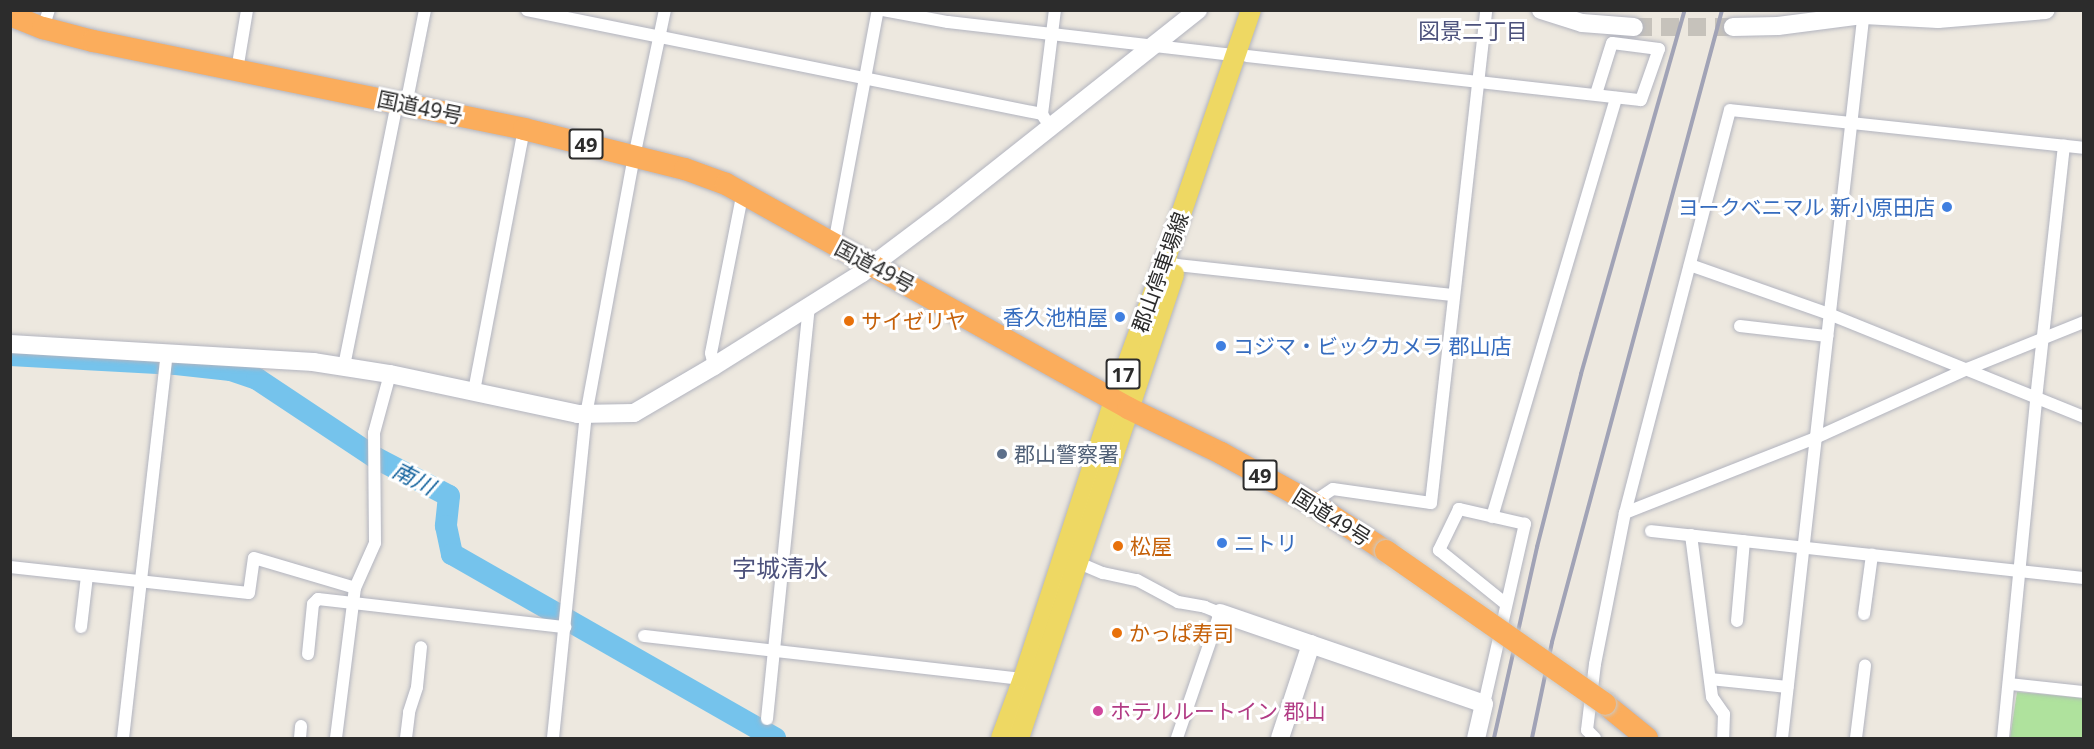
<!DOCTYPE html>
<meta charset="utf-8">
<style>
body{margin:0}
#map{position:relative;width:2094px;height:749px;overflow:hidden;background:#ede8df;font-family:"Noto Sans","Noto Sans JP",sans-serif}
div>[style]{position:absolute}
.green>*{inset:0;background:#afe29d}
.river>*{height:22px;margin:-11px;padding:0 11px;transform-origin:11px;border-radius:11px;background:#75c3ec}
.secondary-tunnel>*{height:18px;margin-top:-9px;transform-origin:0;background:repeating-linear-gradient(90deg,#c6c2bb 0 18px,transparent 0 27px)}
.roads{filter:drop-shadow(0 0 2px #b2b4bf) drop-shadow(0 0 2px #b2b4bf)}
.street>*{height:12px;margin:-6px;padding:0 6px;transform-origin:6px;border-radius:6px;background:#fff}
.secondary>*{height:18px;margin:-9px;padding:0 9px;transform-origin:9px;border-radius:9px;background:#fff}
.primary>*{height:20px;margin:-10px;padding:0 10px;transform-origin:10px;border-radius:10px;background:#eed863}
.highway>*{height:22px;margin:-11px;padding:0 11px;transform-origin:11px;border-radius:11px;background:#fbad5c}
.rail>*{height:4px;margin:-2px;padding:0 2px;transform-origin:2px;border-radius:2px;background:#a1a3b6}
.bridges{filter:drop-shadow(0 0 2px #c8c8c8) drop-shadow(0 0 2px #c8c8c8)}
.highway-bridge>*{height:22px;margin:-11px;padding:0 11px;transform-origin:11px;border-radius:11px;background:#fbad5c}
.dots>*{width:16px;height:16px;translate:-50% -50%;box-sizing:border-box;border:3px solid #fff;border-radius:50%}
span{translate:-50% -50%;white-space:nowrap;text-align:center;line-height:1.15;-webkit-text-stroke:6px #fff;paint-order:stroke}
.shield-label span{padding:2px 4px;background:#fff;border:2px solid;border-radius:4px;-webkit-text-stroke-width:0}
.shield-label{font-size:20px;color:#2c2c2c;font-weight:700}
.street-label{font-size:21px;color:#2c2c2c}
.shop-label{font-size:21px;color:#366cbe}
.right{translate:-100% -50%;text-align:right}
.left{translate:0 -50%;text-align:left}
.food-label{font-size:21px;color:#c56008}
.service-label{font-size:21px;color:#4e5e75}
.hotel-label{font-size:21px;color:#b23c85}
.neighbourhood-label{font-size:22px;color:#4d527c}
.water-label{font-size:22px;color:#11619c;font-style:italic}
.quarter-label{font-size:24px;color:#4d527c}
.frame{position:absolute;inset:0;border:12px solid #2c2c2c;pointer-events:none}
</style>
<div id="map">
<div class="green">
<div style="clip-path:polygon(2017px 692px,2083px 698px,2083px 738px,2010px 738px)"></div>
</div>
<div class="river">
<div style="left:10px;top:355px;width:166px;rotate:3.1deg"></div>
<div style="left:176px;top:364px;width:55px;rotate:6.2deg"></div>
<div style="left:231px;top:370px;width:28px;rotate:19deg"></div>
<div style="left:257px;top:379px;width:143px;rotate:33.6deg"></div>
<div style="left:376px;top:458px;width:82px;rotate:27.5deg"></div>
<div style="left:449px;top:496px;width:30px;rotate:96deg"></div>
<div style="left:446px;top:526px;width:29px;rotate:78deg"></div>
<div style="left:452px;top:554px;width:372px;rotate:29.7deg"></div>
</div>
<div class="secondary-tunnel">
<div style="left:1634px;top:27px;width:99px"></div>
</div>
<div class="roads">
<div class="street">
<div style="left:527px;top:10px;width:525px;rotate:11.42deg"></div>
<div style="left:883px;top:10px;width:66px;rotate:10.5deg"></div>
<div style="left:948px;top:22px;width:289px;rotate:6.6deg"></div>
<div style="left:43px;top:28px;width:19px;rotate:-72deg"></div>
<div style="left:1247px;top:56px;width:396px;rotate:6.4deg"></div>
<div style="left:1641px;top:100px;width:54px;rotate:-70.6deg"></div>
<div style="left:1659px;top:49px;width:47px;rotate:-172.7deg"></div>
<div style="left:1612px;top:43px;width:53px;rotate:107.4deg"></div>
<div style="left:237px;top:70px;width:61px;rotate:-80.5deg"></div>
<div style="left:406px;top:105px;width:97px;rotate:-78.7deg"></div>
<div style="left:1045px;top:119px;width:6px;rotate:-121deg"></div>
<div style="left:1042px;top:114px;width:105px;rotate:-82.9deg"></div>
<div style="left:834px;top:244px;width:238px;rotate:-79.4deg"></div>
<div style="left:1165px;top:261px;width:13px;rotate:18deg"></div>
<div style="left:1177px;top:265px;width:277px;rotate:6.2deg"></div>
<div style="left:1690px;top:265px;width:147px;rotate:19.4deg"></div>
<div style="left:1829px;top:314px;width:275px;rotate:22deg"></div>
<div style="left:1740px;top:326px;width:88px;rotate:6.6deg"></div>
<div style="left:344px;top:366px;width:269px;rotate:-78.6deg"></div>
<div style="left:714px;top:366px;width:13px;rotate:-103deg"></div>
<div style="left:711px;top:353px;width:164px;rotate:-78.8deg"></div>
<div style="left:474px;top:391px;width:267px;rotate:-79.2deg"></div>
<div style="left:1312px;top:503px;width:25px;rotate:-34deg"></div>
<div style="left:1333px;top:489px;width:99px;rotate:8.1deg"></div>
<div style="left:1431px;top:503px;width:496px;rotate:-83.6deg"></div>
<div style="left:1625px;top:513px;width:204px;rotate:-21.5deg"></div>
<div style="left:1815px;top:438px;width:167px;rotate:-24.4deg"></div>
<div style="left:1967px;top:369px;width:126px;rotate:-21.9deg"></div>
<div style="left:1492px;top:517px;width:437px;rotate:-73.5deg"></div>
<div style="left:1651px;top:531px;width:436px;rotate:6.2deg"></div>
<div style="left:1691px;top:535px;width:163px;rotate:82.6deg"></div>
<div style="left:1712px;top:697px;width:21px;rotate:55deg"></div>
<div style="left:1724px;top:714px;width:24px;rotate:92deg"></div>
<div style="left:1079px;top:563px;width:26px;rotate:23deg"></div>
<div style="left:1103px;top:573px;width:35px;rotate:12deg"></div>
<div style="left:1137px;top:580px;width:47px;rotate:28.2deg"></div>
<div style="left:1178px;top:602px;width:27px;rotate:10deg"></div>
<div style="left:1205px;top:607px;width:16px;rotate:22deg"></div>
<div style="left:1220px;top:613px;width:132px;rotate:109deg"></div>
<div style="left:10px;top:567px;width:240px;rotate:6.2deg"></div>
<div style="left:249px;top:593px;width:35px;rotate:-82deg"></div>
<div style="left:254px;top:558px;width:105px;rotate:16.5deg"></div>
<div style="left:1864px;top:614px;width:60px;rotate:-82.3deg"></div>
<div style="left:1737px;top:621px;width:80px;rotate:-85deg"></div>
<div style="left:81px;top:627px;width:51px;rotate:-83.3deg"></div>
<div style="left:644px;top:636px;width:381px;rotate:6.5deg"></div>
<div style="left:308px;top:654px;width:50px;rotate:-84.3deg"></div>
<div style="left:313px;top:604px;width:7px;rotate:-45deg"></div>
<div style="left:318px;top:599px;width:249px;rotate:6.5deg"></div>
<div style="left:1710px;top:679px;width:78px;rotate:5.9deg"></div>
<div style="left:2010px;top:684px;width:74px;rotate:6.2deg"></div>
<div style="left:1484px;top:704px;width:185px;rotate:-77.2deg"></div>
<div style="left:1525px;top:524px;width:68px;rotate:-167.2deg"></div>
<div style="left:1459px;top:509px;width:46px;rotate:116deg"></div>
<div style="left:1439px;top:550px;width:86px;rotate:38.9deg"></div>
<div style="left:767px;top:719px;width:415px;rotate:-84.2deg"></div>
<div style="left:123px;top:738px;width:388px;rotate:-83.5deg"></div>
<div style="left:300px;top:738px;width:12px;rotate:-85deg"></div>
<div style="left:336px;top:738px;width:151px;rotate:-82.8deg"></div>
<div style="left:355px;top:588px;width:49px;rotate:-66deg"></div>
<div style="left:375px;top:543px;width:110px;rotate:-90.5deg"></div>
<div style="left:374px;top:433px;width:61px;rotate:-74.8deg"></div>
<div style="left:406px;top:738px;width:26px;rotate:-83deg"></div>
<div style="left:409px;top:712px;width:26px;rotate:-72deg"></div>
<div style="left:417px;top:687px;width:40px;rotate:-84.3deg"></div>
<div style="left:553px;top:738px;width:325px;rotate:-84.2deg"></div>
<div style="left:586px;top:415px;width:262px;rotate:-79.5deg"></div>
<div style="left:634px;top:157px;width:150px;rotate:-78.1deg"></div>
<div style="left:1595px;top:738px;width:11px;rotate:-135deg"></div>
<div style="left:1587px;top:730px;width:66px;rotate:-83.1deg"></div>
<div style="left:1595px;top:664px;width:154px;rotate:-78.8deg"></div>
<div style="left:1625px;top:513px;width:416px;rotate:-75.4deg"></div>
<div style="left:1730px;top:110px;width:356px;rotate:6.1deg"></div>
<div style="left:1782px;top:738px;width:733px;rotate:-83.57deg"></div>
<div style="left:1856px;top:738px;width:73px;rotate:-82.9deg"></div>
<div style="left:2003px;top:738px;width:341px;rotate:-84.4deg"></div>
<div style="left:2036px;top:399px;width:255px;rotate:-83.7deg"></div>
</div>
<div class="secondary">
<div style="left:1541px;top:10px;width:43px;rotate:17.6deg"></div>
<div style="left:1582px;top:23px;width:52px;rotate:4.4deg"></div>
<div style="left:1733px;top:27px;width:45px;rotate:-1.3deg"></div>
<div style="left:1778px;top:26px;width:87px;rotate:-7.3deg"></div>
<div style="left:1864px;top:15px;width:74px;rotate:3.1deg"></div>
<div style="left:1938px;top:19px;width:108px;rotate:-4.8deg"></div>
<div style="left:10px;top:344px;width:304px;rotate:3.4deg"></div>
<div style="left:313px;top:362px;width:78px;rotate:8.9deg"></div>
<div style="left:390px;top:374px;width:192px;rotate:12deg"></div>
<div style="left:578px;top:414px;width:56px;rotate:-1deg"></div>
<div style="left:634px;top:413px;width:93px;rotate:-30.4deg"></div>
<div style="left:714px;top:366px;width:175px;rotate:-32.1deg"></div>
<div style="left:862px;top:273px;width:100px;rotate:-36.9deg"></div>
<div style="left:942px;top:213px;width:327px;rotate:-38.4deg"></div>
<div style="left:1220px;top:613px;width:279px;rotate:19deg"></div>
<div style="left:1484px;top:704px;width:35px;rotate:103deg"></div>
<div style="left:1280px;top:738px;width:99px;rotate:-71.7deg"></div>
</div>
<div class="primary">
<div style="left:1001px;top:738px;width:63px;rotate:-69.6deg"></div>
<div style="left:1023px;top:679px;width:293px;rotate:-71.9deg"></div>
<div style="left:1114px;top:400px;width:148px;rotate:-69.9deg"></div>
<div style="left:1165px;top:261px;width:265px;rotate:-71.1deg"></div>
<div style="left:1019px;top:738px;width:489px;rotate:-71.5deg"></div>
</div>
<div class="highway">
<div style="left:10px;top:15px;width:35px;rotate:22deg"></div>
<div style="left:43px;top:28px;width:52px;rotate:14.6deg"></div>
<div style="left:93px;top:41px;width:440px;rotate:11.5deg"></div>
<div style="left:524px;top:129px;width:166px;rotate:14deg"></div>
<div style="left:685px;top:169px;width:44px;rotate:20.1deg"></div>
<div style="left:726px;top:184px;width:460px;rotate:29.1deg"></div>
<div style="left:1128px;top:408px;width:103px;rotate:25.8deg"></div>
<div style="left:1221px;top:453px;width:104px;rotate:28.8deg"></div>
<div style="left:1312px;top:503px;width:88px;rotate:33deg"></div>
<div style="left:1605px;top:704px;width:54px;rotate:39deg"></div>
</div>
</div>
<div class="rail">
<div style="left:1494px;top:738px;width:196px;rotate:-77.3deg"></div>
<div style="left:1537px;top:547px;width:179px;rotate:-75.7deg"></div>
<div style="left:1581px;top:374px;width:379px;rotate:-74.1deg"></div>
<div style="left:1532px;top:738px;width:98px;rotate:-78.2deg"></div>
<div style="left:1552px;top:642px;width:654px;rotate:-74.94deg"></div>
</div>
<div class="bridges">
<div class="highway-bridge">
<div style="left:1386px;top:551px;width:267px;rotate:34.9deg"></div>
</div>
</div>
<div class="dots">
<div style="left:1947px;top:207px;background:#3f7fe0"></div>
<div style="left:1120px;top:317px;background:#3f7fe0"></div>
<div style="left:849px;top:321px;background:#e8710a"></div>
<div style="left:1221px;top:346px;background:#3f7fe0"></div>
<div style="left:1002px;top:454px;background:#5c6f8a"></div>
<div style="left:1222px;top:543px;background:#3f7fe0"></div>
<div style="left:1118px;top:546px;background:#e8710a"></div>
<div style="left:1117px;top:633px;background:#e8710a"></div>
<div style="left:1098px;top:711px;background:#d1479c"></div>
</div>
<div class="shield-label">
<span style="left:586px;top:144px">49</span>
<span style="left:1123px;top:374px">17</span>
<span style="left:1260px;top:475px">49</span>
</div>
<div class="street-label">
<span style="left:420px;top:107px;rotate:12deg">国道49号</span>
<span style="left:875px;top:266px;rotate:28deg">国道49号</span>
<span style="left:1160px;top:272px;rotate:-70deg">郡山停車場線</span>
<span style="left:1332px;top:517px;rotate:32deg">国道49号</span>
</div>
<div class="shop-label">
<span class="right" style="left:1935px;top:207px">ヨークベニマル 新小原田店</span>
<span class="right" style="left:1108px;top:317px">香久池柏屋</span>
<span class="left" style="left:1233px;top:346px">コジマ・ビックカメラ 郡山店</span>
<span class="left" style="left:1234px;top:543px">ニトリ</span>
</div>
<div class="food-label">
<span class="left" style="left:861px;top:321px">サイゼリヤ</span>
<span class="left" style="left:1130px;top:546px">松屋</span>
<span class="left" style="left:1129px;top:633px">かっぱ寿司</span>
</div>
<div class="service-label">
<span class="left" style="left:1014px;top:454px">郡山警察署</span>
</div>
<div class="hotel-label">
<span class="left" style="left:1110px;top:711px">ホテルルートイン 郡山</span>
</div>
<div class="neighbourhood-label">
<span style="left:1473px;top:31px">図景二丁目</span>
</div>
<div class="water-label">
<span style="left:414px;top:478px;rotate:27deg">南川</span>
</div>
<div class="quarter-label">
<span style="left:780px;top:568px">字城清水</span>
</div>
<div class="frame"></div>
</div>
